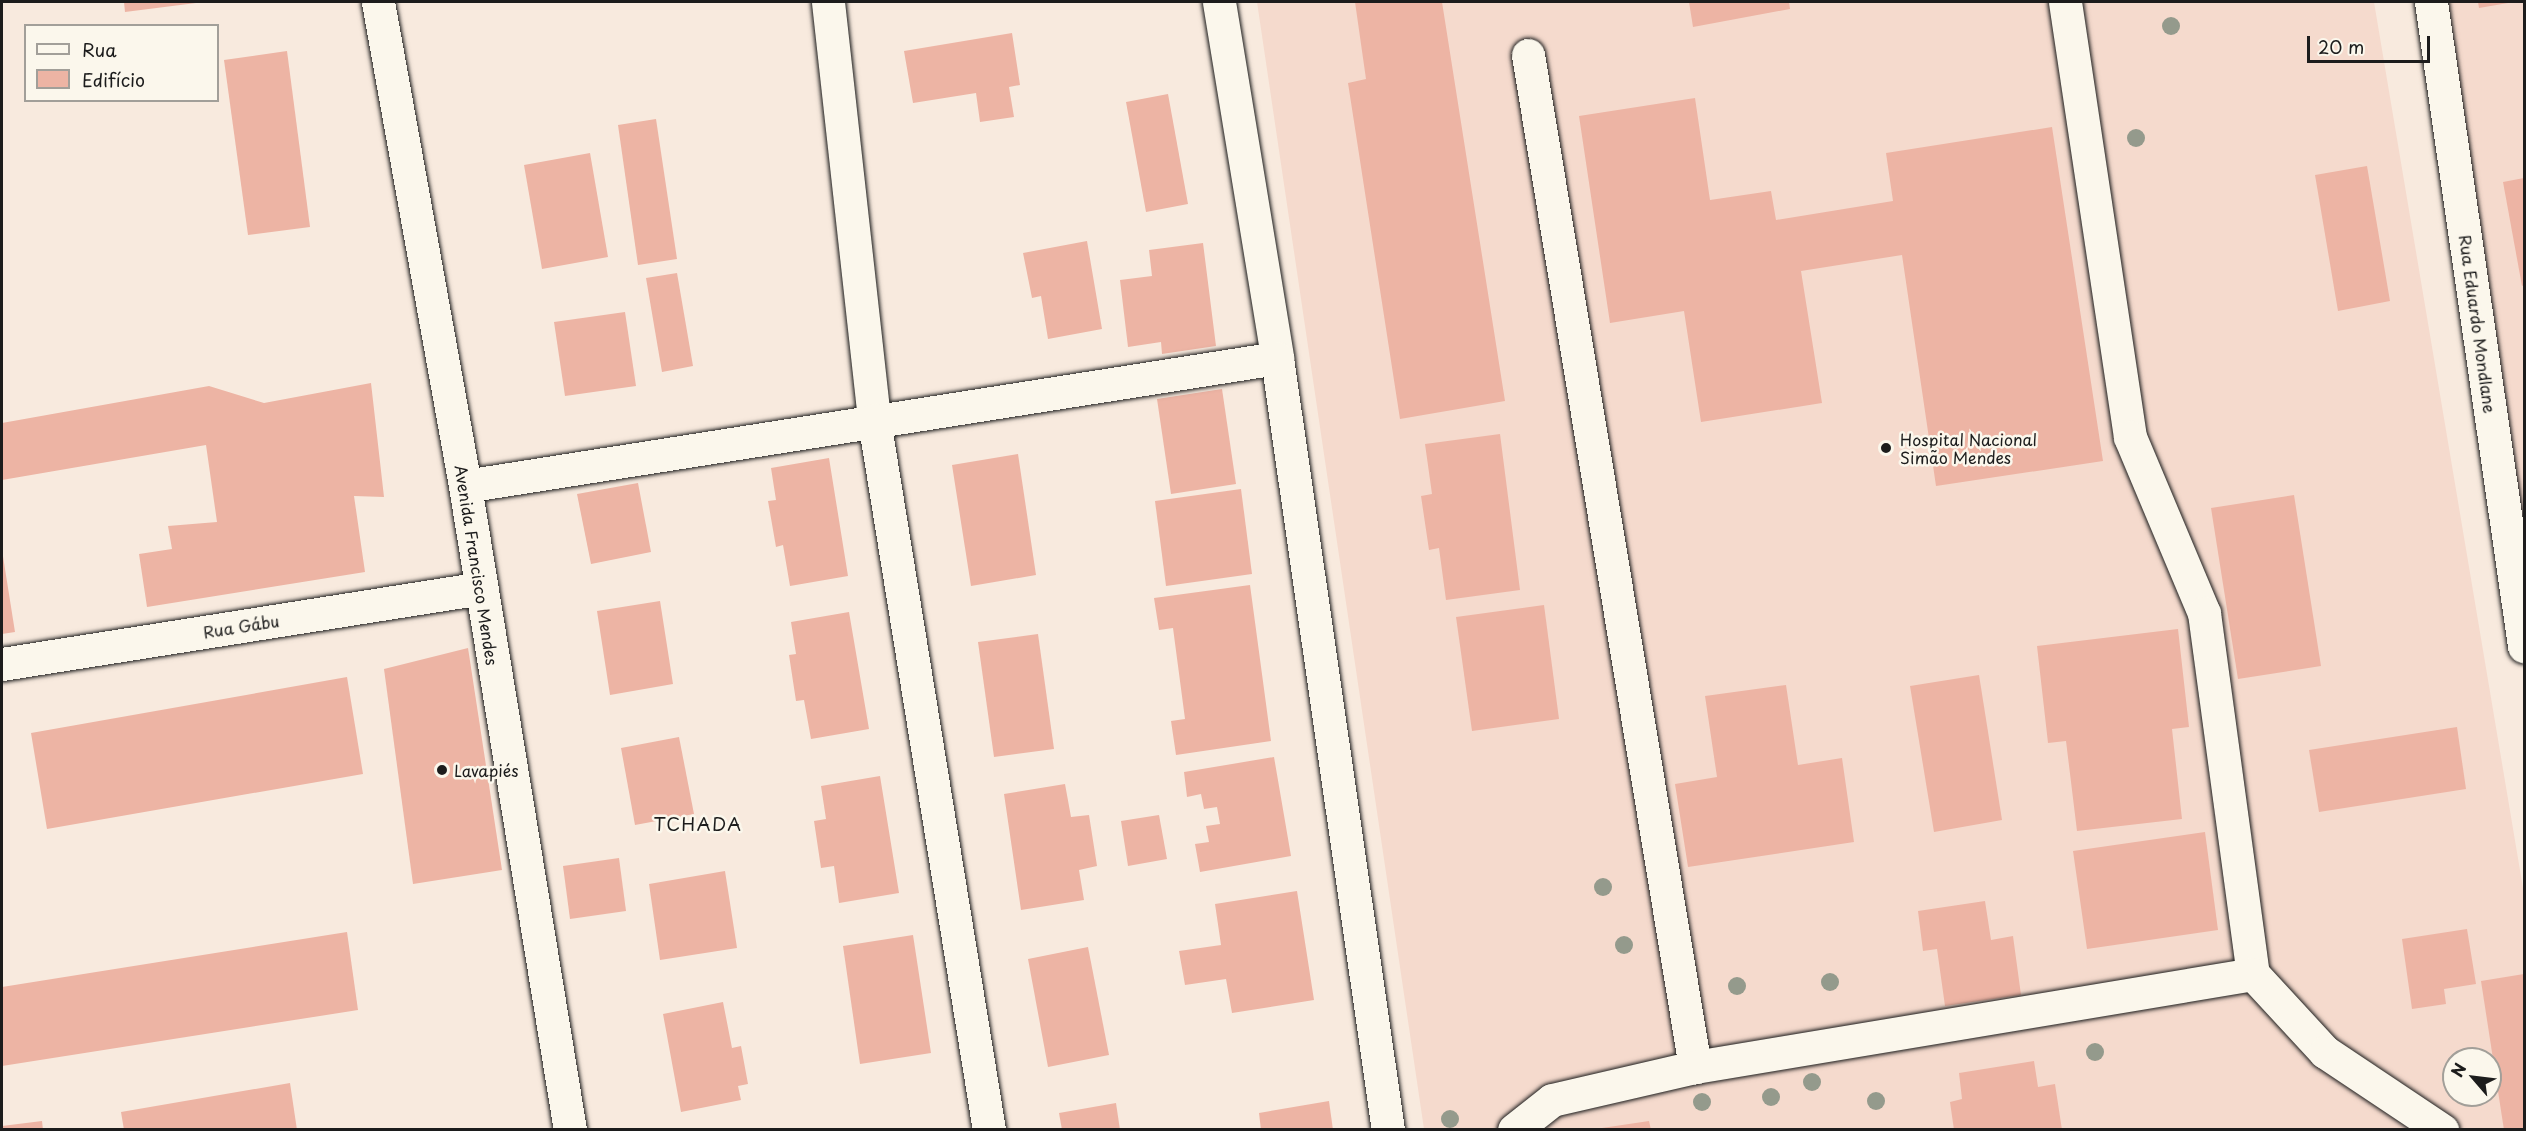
<!DOCTYPE html>
<meta charset="utf-8">
<style>
body{margin:0}
#map{position:relative;width:2526px;height:1131px;overflow:hidden;background:#f8eade;font-family:"Playpen Sans",sans-serif}
div>[style]{position:absolute}
.built>*{inset:0;background:#f5dacd}
.building>*{inset:0;background:#edb4a4}
.roads{filter:drop-shadow(0 0 2px #1c1c1c) drop-shadow(0 0 2px #1c1c1c)}
.minor>*{height:33px;margin:-16.5px;padding:0 16.5px;transform-origin:16.5px;border-radius:16.5px;background:#fbf7ec}
.trees>*{width:18px;height:18px;margin:-9px;border-radius:50%;background:#949a8c}
.dots>*{width:16px;height:16px;translate:-50% -50%;box-sizing:border-box;border:3px solid #fbf7ec;border-radius:50%}
span{translate:-50% -50%;white-space:nowrap;text-align:center;line-height:1.15;-webkit-text-stroke:5px #fbf7ec;paint-order:stroke}
.street-label{font-size:16px;color:#1c1c1c}
.poi-label{font-size:16px;color:#1c1c1c}
.left{translate:0 -50%;text-align:left}
.neighbourhood-label{font-size:18px;color:#1c1c1c;letter-spacing:1.5px}
.frame{position:absolute;inset:0;border:3px solid #1c1c1c;pointer-events:none}
.legend{position:absolute;left:24px;top:24px;width:195px;height:78px;box-sizing:border-box;background:#fbf7ec;border:2px solid #a29f99;margin:0;padding:8px 10px;list-style:none;font-size:18px;color:#1c1c1c}
.legend li{display:flex;align-items:center;gap:12px;height:30px}
.legend b{width:30px;border:2px solid #a29f99}
.north{position:absolute;left:2442px;top:1047px;width:60px;height:60px;box-sizing:border-box;background:#fbf7ec;border:2px solid #a29f99;border-radius:50%;rotate:298deg;font-size:16px;font-weight:700;line-height:24px;text-align:center;color:#1c1c1c}
.north::after{content:'';display:block;margin:auto;width:21px;height:27px;background:#1c1c1c;clip-path:polygon(50% 0,100% 100%,50% 72%,0 100%)}
.scale{position:absolute;left:2307px;top:36px;width:123px;height:27px;box-sizing:border-box;border:3px solid #1c1c1c;border-top:0;padding-left:8px;font-size:18px;line-height:21px;white-space:nowrap;color:#1c1c1c;-webkit-text-stroke:4px #fbf7ec;paint-order:stroke}
</style>
<div id="map">
<div class="built">
<div style="clip-path:polygon(evenodd,1257px 2px,2374px 2px,2524px 894px,2524px 1129px,1424px 1129px,1257px 2px,2454px 1059px,2490px 1059px,2490px 1095px,2454px 1095px,2454px 1059px)"></div>
<div style="clip-path:polygon(2431px 2px,2524px 2px,2524px 646px)"></div>
</div>
<div class="building">
<div style="clip-path:polygon(124px 2px,196px 2px,196px 3px,125px 12px)"></div>
<div style="clip-path:polygon(1355px 2px,1442px 2px,1505px 401px,1400px 419px,1348px 83px,1366px 79px)"></div>
<div style="clip-path:polygon(1689px 2px,1789px 2px,1790px 9px,1693px 27px)"></div>
<div style="clip-path:polygon(2478px 2px,2508px 2px,2508px 3px,2479px 8px)"></div>
<div style="clip-path:polygon(1012px 33px,1020px 85px,1009px 87px,1014px 117px,980px 122px,976px 93px,913px 103px,904px 51px)"></div>
<div style="clip-path:polygon(287px 51px,310px 227px,248px 235px,224px 60px)"></div>
<div style="clip-path:polygon(1168px 94px,1188px 204px,1146px 212px,1126px 102px)"></div>
<div style="clip-path:polygon(1695px 98px,1710px 200px,1771px 191px,1776px 220px,1893px 201px,1886px 153px,2052px 127px,2103px 461px,1936px 486px,1902px 255px,1801px 271px,1822px 403px,1701px 422px,1684px 311px,1610px 323px,1579px 116px)"></div>
<div style="clip-path:polygon(656px 119px,677px 259px,638px 265px,618px 125px)"></div>
<div style="clip-path:polygon(590px 153px,608px 257px,542px 269px,524px 165px)"></div>
<div style="clip-path:polygon(2367px 166px,2390px 301px,2338px 311px,2315px 175px)"></div>
<div style="clip-path:polygon(2524px 178px,2524px 285px,2522px 286px,2503px 182px)"></div>
<div style="clip-path:polygon(1087px 241px,1102px 329px,1048px 339px,1041px 296px,1032px 298px,1023px 253px)"></div>
<div style="clip-path:polygon(1203px 243px,1216px 346px,1162px 354px,1161px 342px,1128px 347px,1120px 280px,1152px 276px,1149px 250px)"></div>
<div style="clip-path:polygon(677px 273px,693px 366px,662px 372px,646px 278px)"></div>
<div style="clip-path:polygon(625px 312px,636px 386px,565px 396px,554px 322px)"></div>
<div style="clip-path:polygon(371px 383px,384px 497px,354px 496px,365px 572px,147px 607px,139px 554px,172px 549px,168px 526px,217px 522px,206px 445px,2px 480px,2px 423px,209px 386px,264px 403px)"></div>
<div style="clip-path:polygon(1222px 389px,1236px 484px,1171px 494px,1157px 399px)"></div>
<div style="clip-path:polygon(1500px 434px,1520px 590px,1446px 600px,1439px 548px,1429px 550px,1421px 496px,1432px 494px,1425px 444px)"></div>
<div style="clip-path:polygon(1018px 454px,1036px 575px,971px 586px,952px 465px)"></div>
<div style="clip-path:polygon(829px 458px,848px 576px,790px 586px,783px 545px,776px 547px,768px 501px,776px 500px,771px 468px)"></div>
<div style="clip-path:polygon(638px 483px,651px 552px,591px 564px,577px 494px)"></div>
<div style="clip-path:polygon(1241px 489px,1252px 574px,1166px 586px,1155px 501px)"></div>
<div style="clip-path:polygon(2294px 495px,2321px 666px,2238px 679px,2211px 508px)"></div>
<div style="clip-path:polygon(2px 550px,15px 632px,2px 634px)"></div>
<div style="clip-path:polygon(1250px 585px,1271px 741px,1176px 755px,1171px 721px,1185px 719px,1173px 628px,1159px 630px,1154px 598px)"></div>
<div style="clip-path:polygon(660px 601px,673px 684px,610px 695px,597px 611px)"></div>
<div style="clip-path:polygon(1544px 605px,1559px 719px,1472px 731px,1456px 617px)"></div>
<div style="clip-path:polygon(849px 612px,869px 729px,811px 739px,804px 700px,796px 701px,789px 655px,796px 654px,791px 622px)"></div>
<div style="clip-path:polygon(2178px 629px,2189px 727px,2172px 729px,2182px 819px,2077px 831px,2066px 741px,2048px 743px,2037px 646px)"></div>
<div style="clip-path:polygon(1038px 634px,1054px 749px,994px 757px,978px 642px)"></div>
<div style="clip-path:polygon(468px 648px,502px 870px,413px 884px,384px 669px)"></div>
<div style="clip-path:polygon(1979px 675px,2002px 820px,1934px 832px,1910px 686px)"></div>
<div style="clip-path:polygon(347px 677px,363px 774px,47px 829px,31px 733px)"></div>
<div style="clip-path:polygon(1786px 685px,1798px 765px,1842px 758px,1854px 842px,1688px 867px,1675px 784px,1717px 777px,1705px 696px)"></div>
<div style="clip-path:polygon(2457px 727px,2466px 789px,2319px 812px,2309px 750px)"></div>
<div style="clip-path:polygon(679px 737px,694px 814px,635px 825px,621px 748px)"></div>
<div style="clip-path:polygon(1274px 757px,1291px 856px,1200px 872px,1195px 844px,1209px 842px,1206px 826px,1220px 824px,1217px 807px,1204px 809px,1201px 794px,1187px 797px,1184px 772px)"></div>
<div style="clip-path:polygon(880px 776px,899px 893px,839px 903px,834px 866px,821px 868px,814px 821px,826px 819px,821px 786px)"></div>
<div style="clip-path:polygon(1065px 784px,1071px 817px,1089px 815px,1097px 866px,1079px 870px,1084px 900px,1021px 910px,1004px 794px)"></div>
<div style="clip-path:polygon(1159px 815px,1167px 859px,1128px 866px,1121px 821px)"></div>
<div style="clip-path:polygon(2205px 832px,2218px 930px,2087px 949px,2073px 851px)"></div>
<div style="clip-path:polygon(619px 858px,626px 911px,570px 919px,563px 866px)"></div>
<div style="clip-path:polygon(725px 871px,737px 948px,660px 960px,649px 884px)"></div>
<div style="clip-path:polygon(1297px 891px,1314px 1000px,1232px 1013px,1226px 979px,1185px 985px,1179px 951px,1221px 945px,1215px 904px)"></div>
<div style="clip-path:polygon(1985px 901px,1991px 940px,2013px 936px,2021px 995px,1945px 1006px,1937px 949px,1923px 951px,1918px 911px)"></div>
<div style="clip-path:polygon(2467px 929px,2476px 984px,2444px 989px,2446px 1004px,2412px 1009px,2402px 939px)"></div>
<div style="clip-path:polygon(347px 932px,358px 1010px,2px 1066px,2px 987px)"></div>
<div style="clip-path:polygon(913px 935px,931px 1053px,860px 1064px,843px 946px)"></div>
<div style="clip-path:polygon(1088px 947px,1109px 1055px,1048px 1067px,1028px 959px)"></div>
<div style="clip-path:polygon(2524px 974px,2524px 1130px,2504px 1130px,2481px 981px)"></div>
<div style="clip-path:polygon(723px 1002px,732px 1048px,741px 1046px,748px 1084px,738px 1086px,741px 1100px,681px 1112px,663px 1014px)"></div>
<div style="clip-path:polygon(2034px 1061px,2038px 1087px,2055px 1084px,2062px 1130px,1954px 1130px,1950px 1102px,1962px 1099px,1959px 1073px)"></div>
<div style="clip-path:polygon(290px 1083px,297px 1130px,124px 1130px,121px 1112px)"></div>
<div style="clip-path:polygon(1329px 1101px,1333px 1130px,1261px 1130px,1259px 1113px)"></div>
<div style="clip-path:polygon(1116px 1103px,1120px 1130px,1062px 1130px,1059px 1113px)"></div>
<div style="clip-path:polygon(42px 1121px,43px 1130px,2px 1130px,2px 1126px)"></div>
<div style="clip-path:polygon(1649px 1121px,1651px 1130px,1602px 1130px,1602px 1128px)"></div>
</div>
<div class="roads">
<div class="minor">
<div style="left:378px;top:2px;width:492px;rotate:79.8deg"></div>
<div style="left:465px;top:486px;width:653px;rotate:80.74deg"></div>
<div style="left:828px;top:2px;width:421px;rotate:83.7deg"></div>
<div style="left:874px;top:420px;width:719px;rotate:80.8deg"></div>
<div style="left:1219px;top:2px;width:361px;rotate:80.7deg"></div>
<div style="left:1277px;top:358px;width:780px;rotate:81.82deg"></div>
<div style="left:2065px;top:2px;width:440px;rotate:81.5deg"></div>
<div style="left:2130px;top:437px;width:191px;rotate:67.2deg"></div>
<div style="left:2204px;top:613px;width:364px;rotate:82.3deg"></div>
<div style="left:2431px;top:2px;width:651px;rotate:81.78deg"></div>
<div style="left:1528px;top:55px;width:1026px;rotate:80.63deg"></div>
<div style="left:465px;top:486px;width:822px;rotate:-8.96deg"></div>
<div style="left:2px;top:664px;width:485px;rotate:-9deg"></div>
<div style="left:1514px;top:1130px;width:48px;rotate:-38.3deg"></div>
<div style="left:1552px;top:1100px;width:147px;rotate:-13deg"></div>
<div style="left:1695px;top:1067px;width:566px;rotate:-9.46deg"></div>
<div style="left:2253px;top:974px;width:106px;rotate:47.3deg"></div>
<div style="left:2325px;top:1052px;width:141px;rotate:33.7deg"></div>
</div>
</div>
<div class="trees">
<div style="left:2171px;top:26px"></div>
<div style="left:2136px;top:138px"></div>
<div style="left:1603px;top:887px"></div>
<div style="left:1624px;top:945px"></div>
<div style="left:1830px;top:982px"></div>
<div style="left:1737px;top:986px"></div>
<div style="left:2095px;top:1052px"></div>
<div style="left:1812px;top:1082px"></div>
<div style="left:1771px;top:1097px"></div>
<div style="left:1876px;top:1101px"></div>
<div style="left:1702px;top:1102px"></div>
<div style="left:1450px;top:1119px"></div>
</div>
<div class="dots">
<div style="left:1886px;top:448px;background:#1c1c1c"></div>
<div style="left:442px;top:770px;background:#1c1c1c"></div>
</div>
<div class="street-label">
<span style="left:2478px;top:324px;rotate:82deg">Rua Eduardo Mondlane</span>
<span style="left:477px;top:565px;rotate:81deg">Avenida Francisco Mendes</span>
<span style="left:241px;top:626px;rotate:-9deg">Rua Gábu</span>
</div>
<div class="poi-label">
<span class="left" style="left:1900px;top:448px">Hospital Nacional<br>Simão Mendes</span>
<span class="left" style="left:454px;top:770px">Lavapiés</span>
</div>
<div class="neighbourhood-label">
<span style="left:698px;top:824px">TCHADA</span>
</div>
<div class="frame"></div>
<ul class="legend">
<li><b style="height:8px;background:#fbf7ec"></b>Rua</li>
<li><b style="height:16px;background:#edb4a4"></b>Edifício</li>
</ul>
<div class="north">N</div>
<div class="scale">20 m</div>
</div>
